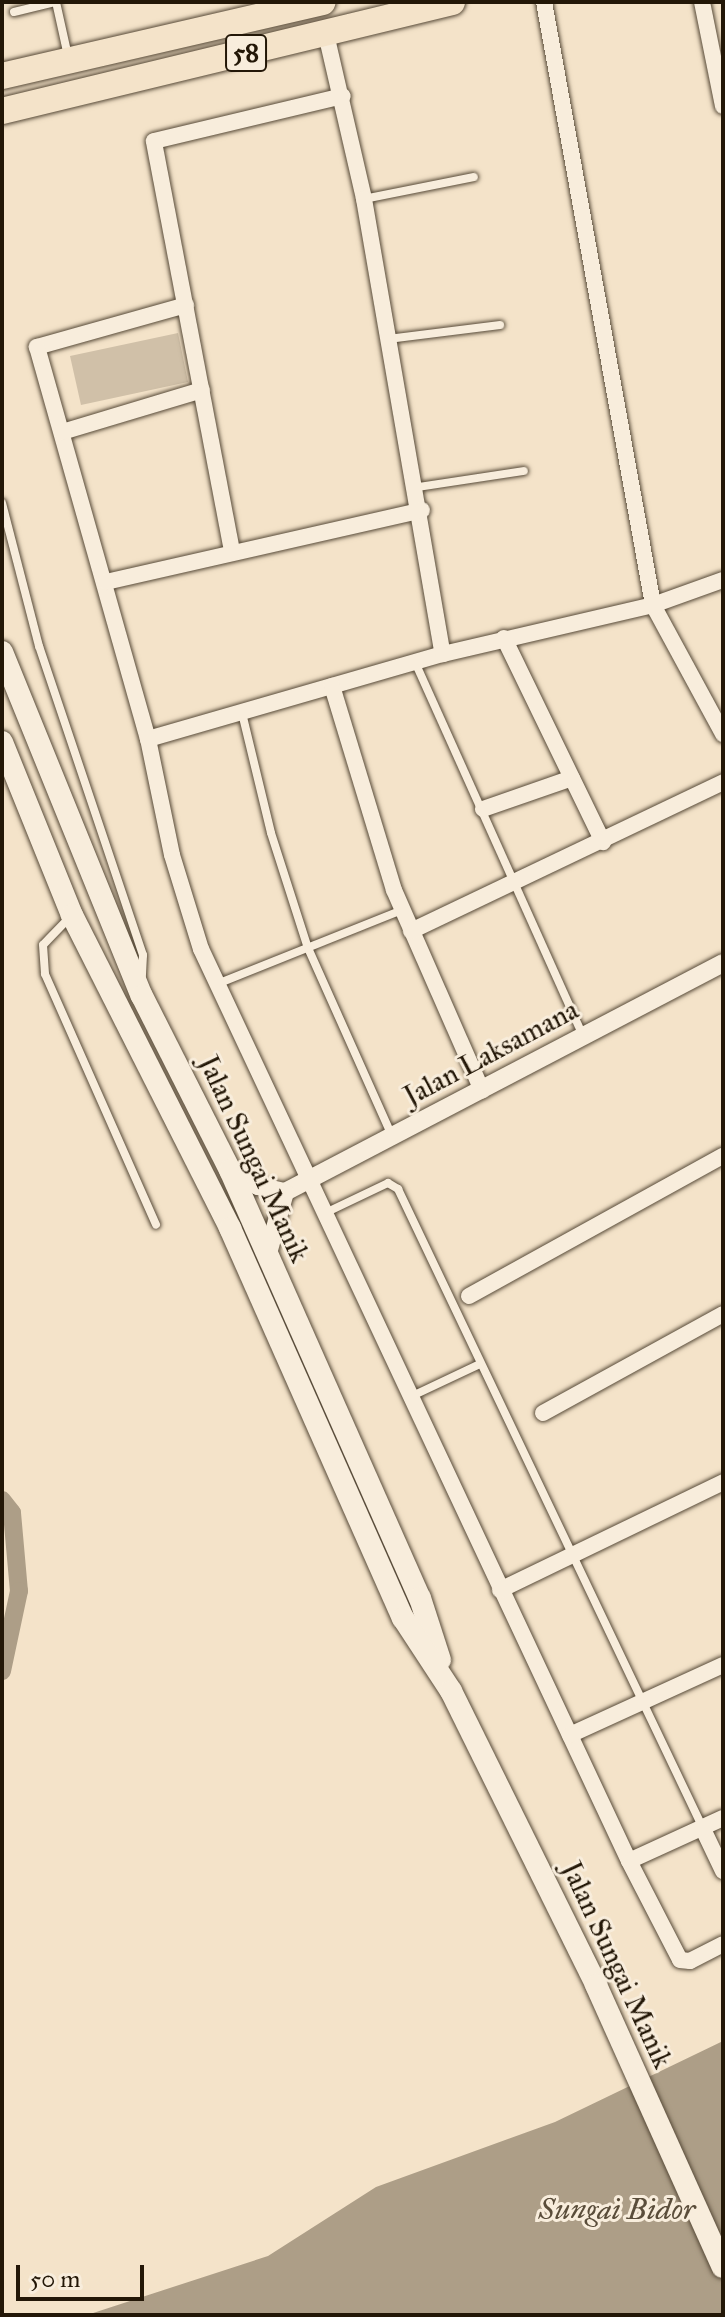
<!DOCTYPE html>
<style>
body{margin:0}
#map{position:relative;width:725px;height:2317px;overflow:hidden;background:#f4e3c9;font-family:"IM FELL Great Primer",serif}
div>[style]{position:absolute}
.green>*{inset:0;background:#d0c0a8}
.water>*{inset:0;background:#ad9e87}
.canal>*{height:18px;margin:-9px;padding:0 9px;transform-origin:9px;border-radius:9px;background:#ad9e87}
.roads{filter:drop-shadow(0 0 2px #574a38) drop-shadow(0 0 2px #574a38)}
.service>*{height:8px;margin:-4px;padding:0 4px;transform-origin:4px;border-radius:4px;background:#f8eddc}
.minor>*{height:16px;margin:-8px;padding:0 8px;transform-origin:8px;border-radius:8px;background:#f8eddc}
.tertiary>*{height:18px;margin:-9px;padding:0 9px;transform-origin:9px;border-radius:9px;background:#f8eddc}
.secondary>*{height:22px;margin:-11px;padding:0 11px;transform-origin:11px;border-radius:11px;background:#f8eddc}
.trunk>*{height:26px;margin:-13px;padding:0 13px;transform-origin:13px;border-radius:13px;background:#f4e3c9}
span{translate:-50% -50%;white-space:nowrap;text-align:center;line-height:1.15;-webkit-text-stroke:6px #f8eddc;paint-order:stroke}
.shield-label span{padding:2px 6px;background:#f8eddc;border:2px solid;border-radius:6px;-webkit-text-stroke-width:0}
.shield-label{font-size:26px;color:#231707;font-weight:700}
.street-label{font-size:28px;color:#231707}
.water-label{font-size:30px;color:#5a4d3a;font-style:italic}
.frame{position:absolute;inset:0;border:4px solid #231707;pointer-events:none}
.scale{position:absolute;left:16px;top:2265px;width:128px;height:36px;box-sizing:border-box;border:4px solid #231707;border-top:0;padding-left:10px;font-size:24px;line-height:28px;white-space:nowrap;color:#231707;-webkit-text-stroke:6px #f8eddc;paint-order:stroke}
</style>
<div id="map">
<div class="green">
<div style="clip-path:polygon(178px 333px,188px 382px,81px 405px,70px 356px)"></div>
</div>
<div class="water">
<div style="clip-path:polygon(723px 2041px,723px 2315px,87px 2315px,268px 2256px,376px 2187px,555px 2122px)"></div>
</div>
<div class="canal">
<div style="left:2px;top:1500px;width:16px;rotate:52deg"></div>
<div style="left:12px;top:1513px;width:78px;rotate:84.9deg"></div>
<div style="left:19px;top:1591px;width:82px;rotate:102deg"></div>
</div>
<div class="roads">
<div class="service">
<div style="left:56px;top:2px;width:55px;rotate:77.5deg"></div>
<div style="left:14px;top:12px;width:42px;rotate:-13.7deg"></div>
<div style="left:364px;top:199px;width:112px;rotate:-11.3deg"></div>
<div style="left:388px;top:339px;width:113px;rotate:-7.1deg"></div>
<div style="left:418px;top:487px;width:107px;rotate:-8.6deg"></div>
<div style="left:2px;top:503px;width:148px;rotate:75.5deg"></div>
<div style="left:39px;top:646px;width:326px;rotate:71.4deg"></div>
<div style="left:143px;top:955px;width:21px;rotate:93deg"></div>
<div style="left:415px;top:662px;width:410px;rotate:65.8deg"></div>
<div style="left:242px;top:713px;width:123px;rotate:76.4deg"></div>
<div style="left:271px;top:833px;width:121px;rotate:72.2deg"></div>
<div style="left:308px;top:948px;width:206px;rotate:65.9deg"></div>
<div style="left:69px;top:918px;width:37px;rotate:134deg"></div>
<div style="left:43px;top:945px;width:29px;rotate:86deg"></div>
<div style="left:45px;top:974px;width:274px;rotate:66.1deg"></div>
<div style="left:217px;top:984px;width:199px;rotate:-21.8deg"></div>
<div style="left:323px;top:1214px;width:72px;rotate:-25.5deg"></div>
<div style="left:388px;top:1183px;width:12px;rotate:31deg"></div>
<div style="left:398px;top:1189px;width:706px;rotate:64.49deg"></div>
<div style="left:410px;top:1397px;width:77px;rotate:-25.2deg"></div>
</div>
<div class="minor">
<div style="left:544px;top:2px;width:613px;rotate:79.75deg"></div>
<div style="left:653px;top:605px;width:147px;rotate:61.5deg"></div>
<div style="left:702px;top:2px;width:106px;rotate:78.6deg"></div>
<div style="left:326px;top:34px;width:169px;rotate:77deg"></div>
<div style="left:364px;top:199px;width:462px;rotate:80.2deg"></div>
<div style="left:186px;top:305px;width:155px;rotate:164.3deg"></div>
<div style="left:37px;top:347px;width:407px;rotate:74.2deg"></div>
<div style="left:148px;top:739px;width:307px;rotate:-16.1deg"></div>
<div style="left:443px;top:654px;width:216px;rotate:-13.1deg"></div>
<div style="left:653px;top:605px;width:74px;rotate:-19.7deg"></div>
<div style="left:62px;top:432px;width:146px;rotate:-16.7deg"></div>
<div style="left:232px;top:551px;width:417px;rotate:-100.8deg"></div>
<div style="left:154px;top:141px;width:194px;rotate:-13.4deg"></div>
<div style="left:106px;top:582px;width:324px;rotate:-12.8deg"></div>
<div style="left:504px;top:638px;width:227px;rotate:64.1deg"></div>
<div style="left:332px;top:686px;width:213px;rotate:73.1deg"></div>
<div style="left:394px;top:890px;width:219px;rotate:66.3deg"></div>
<div style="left:148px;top:739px;width:118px;rotate:78.3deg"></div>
<div style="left:172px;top:855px;width:98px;rotate:72.9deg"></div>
<div style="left:201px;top:949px;width:1007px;rotate:64.86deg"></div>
<div style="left:629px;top:1861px;width:111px;rotate:62.7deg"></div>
<div style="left:680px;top:1960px;width:10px;rotate:6deg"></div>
<div style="left:690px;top:1961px;width:37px;rotate:-27deg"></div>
<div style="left:483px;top:809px;width:94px;rotate:-19.2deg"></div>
<div style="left:411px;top:931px;width:346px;rotate:-25.5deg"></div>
<div style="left:469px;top:1296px;width:290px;rotate:-28.9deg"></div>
<div style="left:543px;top:1413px;width:205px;rotate:-28.8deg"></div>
<div style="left:500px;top:1590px;width:248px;rotate:-25.8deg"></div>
<div style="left:570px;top:1735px;width:168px;rotate:-24.6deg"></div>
<div style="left:702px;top:1827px;width:49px;rotate:64.5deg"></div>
<div style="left:629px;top:1861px;width:103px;rotate:-24.6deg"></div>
</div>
<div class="tertiary">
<div style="left:230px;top:1170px;width:32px;rotate:30deg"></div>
<div style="left:258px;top:1186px;width:28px;rotate:13deg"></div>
<div style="left:285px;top:1192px;width:494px;rotate:-27.6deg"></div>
<div style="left:267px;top:1257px;width:67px;rotate:-74.5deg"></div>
</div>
<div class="secondary">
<div style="left:2px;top:652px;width:371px;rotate:67.9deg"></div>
<div style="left:142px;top:996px;width:195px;rotate:63.2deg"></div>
<div style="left:230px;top:1170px;width:468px;rotate:66.1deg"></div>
<div style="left:420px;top:1598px;width:65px;rotate:72.1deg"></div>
<div style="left:2px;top:742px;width:187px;rotate:68deg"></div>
<div style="left:72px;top:915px;width:351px;rotate:63.2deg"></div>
<div style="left:230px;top:1228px;width:427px;rotate:66.1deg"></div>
<div style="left:403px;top:1618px;width:87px;rotate:56.7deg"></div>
<div style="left:451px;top:1691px;width:328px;rotate:63.7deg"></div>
<div style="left:596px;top:1985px;width:309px;rotate:65.8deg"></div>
</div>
<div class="trunk">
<div style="left:2px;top:76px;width:329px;rotate:-13deg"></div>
<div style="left:2px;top:111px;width:463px;rotate:-13.6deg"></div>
</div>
</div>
<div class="shield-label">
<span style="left:246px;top:53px">58</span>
</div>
<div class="street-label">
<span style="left:491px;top:1053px;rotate:-28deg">Jalan Laksamana</span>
<span style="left:254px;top:1159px;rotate:65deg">Jalan Sungai Manik</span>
<span style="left:617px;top:1965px;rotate:65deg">Jalan Sungai Manik</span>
</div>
<div class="water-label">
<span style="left:617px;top:2209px">Sungai Bidor</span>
</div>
<div class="frame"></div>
<div class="scale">50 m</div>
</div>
